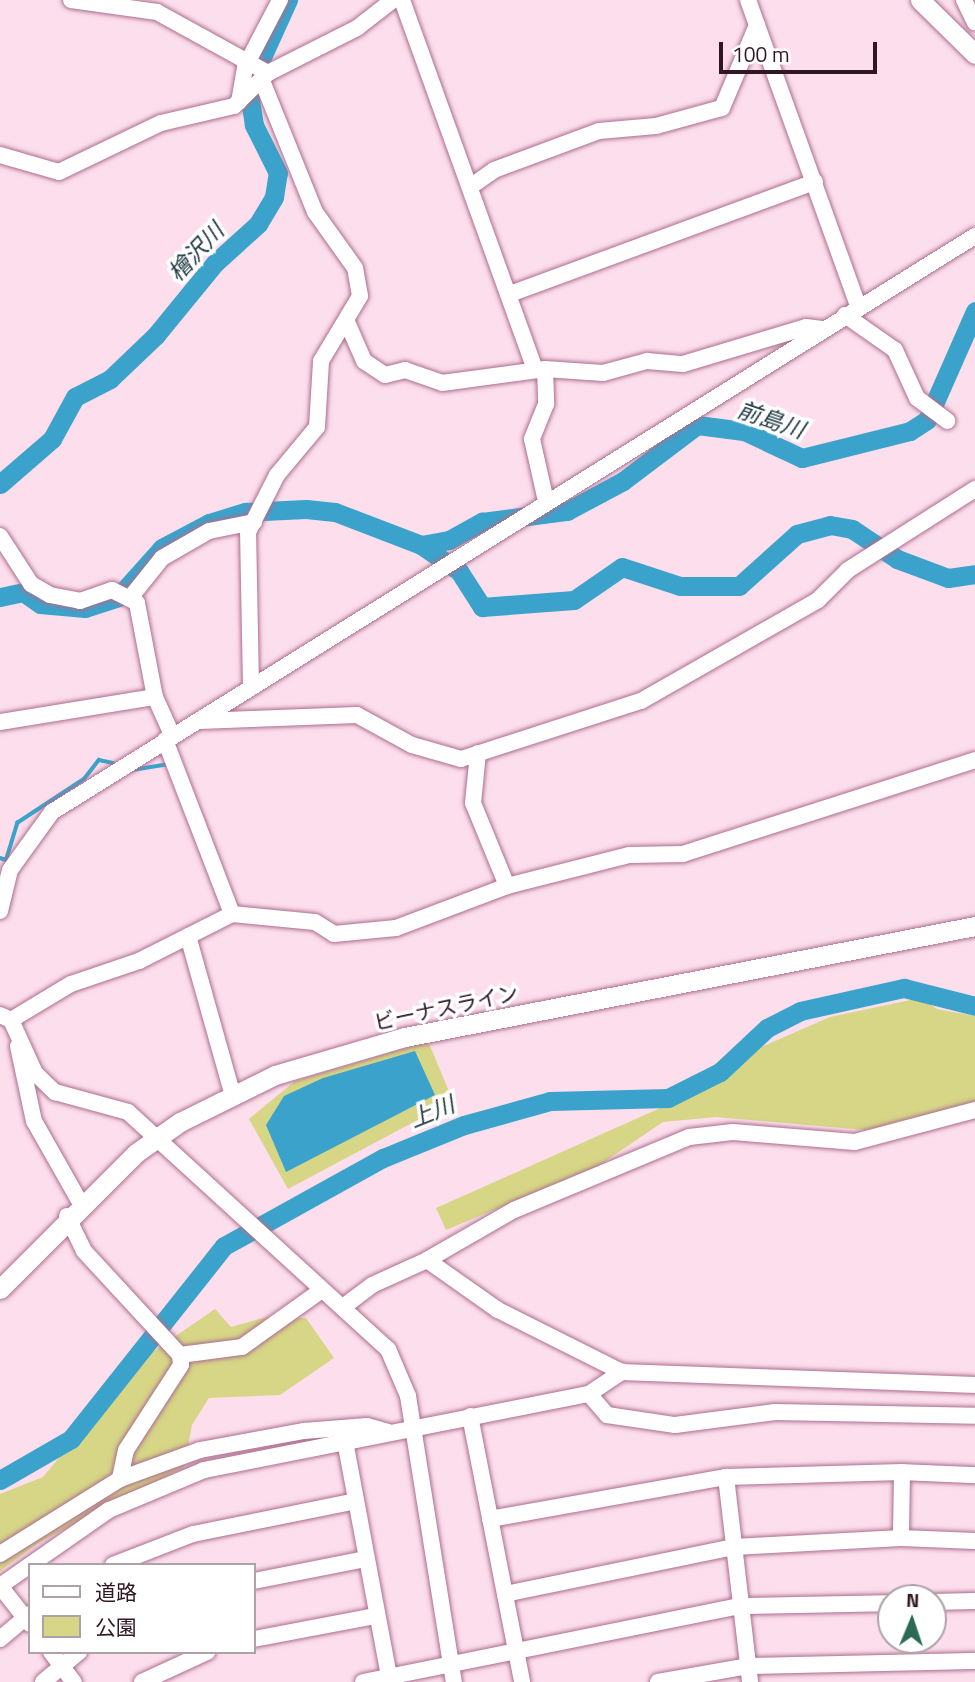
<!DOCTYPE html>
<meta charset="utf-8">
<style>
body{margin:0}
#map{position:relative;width:975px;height:1682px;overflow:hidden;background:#fcdeec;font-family:"Titillium Web","Noto Sans JP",sans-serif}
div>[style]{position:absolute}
.green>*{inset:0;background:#d6d686}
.water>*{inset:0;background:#3ba3cb}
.stream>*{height:3.5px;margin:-1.75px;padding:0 1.75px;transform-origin:1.75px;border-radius:1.75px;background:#3ba3cb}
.river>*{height:19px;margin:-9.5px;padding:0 9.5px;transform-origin:9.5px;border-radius:9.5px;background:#3ba3cb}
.roads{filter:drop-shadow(0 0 2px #ad6d8e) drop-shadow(0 0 2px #ad6d8e)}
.minor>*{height:16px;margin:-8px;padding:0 8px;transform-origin:8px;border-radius:8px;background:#fff}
.major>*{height:19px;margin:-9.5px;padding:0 9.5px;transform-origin:9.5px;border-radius:9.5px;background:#fff}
span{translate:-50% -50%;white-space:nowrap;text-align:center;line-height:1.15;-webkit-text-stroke:7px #fff;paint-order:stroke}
.street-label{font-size:21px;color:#311724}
.water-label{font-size:23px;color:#213842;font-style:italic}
.legend{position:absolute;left:28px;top:1563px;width:228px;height:91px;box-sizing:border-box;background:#fff;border:2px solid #ada2a7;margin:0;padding:9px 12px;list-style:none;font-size:21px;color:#311724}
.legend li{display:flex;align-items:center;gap:14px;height:35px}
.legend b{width:35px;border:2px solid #ada2a7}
.north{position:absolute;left:877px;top:1584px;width:70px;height:70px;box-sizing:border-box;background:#fff;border:2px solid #ada2a7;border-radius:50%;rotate:2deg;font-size:19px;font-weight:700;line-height:28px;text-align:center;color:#311724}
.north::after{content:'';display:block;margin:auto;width:24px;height:32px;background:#2d6a55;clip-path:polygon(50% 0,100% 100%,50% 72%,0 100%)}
.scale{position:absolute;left:719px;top:42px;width:158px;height:32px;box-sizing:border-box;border:4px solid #311724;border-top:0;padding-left:9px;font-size:21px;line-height:24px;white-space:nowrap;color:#311724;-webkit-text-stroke:5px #fff;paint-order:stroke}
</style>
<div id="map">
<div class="green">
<div style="clip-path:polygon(920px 998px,937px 1009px,975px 1016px,975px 1113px,865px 1130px,716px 1117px,663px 1122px,595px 1168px,446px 1230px,436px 1208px,676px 1101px,750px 1052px,830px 1017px)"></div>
<div style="clip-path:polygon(428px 1041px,453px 1101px,288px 1189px,249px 1119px,295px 1081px)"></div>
<div style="clip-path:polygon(215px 1309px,231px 1327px,267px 1317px,306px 1318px,334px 1358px,280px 1395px,209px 1398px,192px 1425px,184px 1467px,40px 1542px,0 1571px,0 1494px,43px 1477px,141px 1360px)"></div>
</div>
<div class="water">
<div style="clip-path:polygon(415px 1051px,435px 1095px,286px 1172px,266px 1125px,284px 1096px,323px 1078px)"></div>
</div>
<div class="stream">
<div style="left:132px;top:770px;width:36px;rotate:-9deg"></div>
<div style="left:0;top:858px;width:6px;rotate:18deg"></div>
<div style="left:6px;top:860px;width:39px;rotate:-73deg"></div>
<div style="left:17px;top:823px;width:80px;rotate:-33.3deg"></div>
<div style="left:84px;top:779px;width:24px;rotate:-52deg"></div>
<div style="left:99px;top:760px;width:14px;rotate:12deg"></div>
</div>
<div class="river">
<div style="left:0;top:484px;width:69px;rotate:-40.9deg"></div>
<div style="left:52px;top:439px;width:48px;rotate:-61.3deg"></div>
<div style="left:75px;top:397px;width:39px;rotate:-27deg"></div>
<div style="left:110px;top:379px;width:64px;rotate:-43.7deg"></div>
<div style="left:156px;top:335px;width:93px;rotate:-50.7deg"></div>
<div style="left:215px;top:263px;width:58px;rotate:-42.2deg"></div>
<div style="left:258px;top:224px;width:31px;rotate:-59deg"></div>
<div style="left:274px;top:197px;width:24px;rotate:-81deg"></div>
<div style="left:278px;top:173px;width:54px;rotate:-116.6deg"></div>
<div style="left:254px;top:125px;width:37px;rotate:-99deg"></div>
<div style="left:248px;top:88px;width:97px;rotate:-65.6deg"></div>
<div style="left:421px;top:545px;width:28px;rotate:-10deg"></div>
<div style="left:449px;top:540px;width:38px;rotate:-29deg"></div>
<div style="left:482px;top:522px;width:86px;rotate:-7.4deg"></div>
<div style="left:567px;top:511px;width:64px;rotate:-28.2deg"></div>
<div style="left:623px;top:481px;width:93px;rotate:-37.1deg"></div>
<div style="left:697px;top:425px;width:47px;rotate:7.3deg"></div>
<div style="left:744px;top:431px;width:64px;rotate:25deg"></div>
<div style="left:802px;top:458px;width:111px;rotate:-14deg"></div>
<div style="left:910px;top:431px;width:20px;rotate:-33deg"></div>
<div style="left:927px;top:420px;width:119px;rotate:-66.2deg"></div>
<div style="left:0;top:597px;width:24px;rotate:-12deg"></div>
<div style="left:23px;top:592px;width:21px;rotate:35deg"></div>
<div style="left:40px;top:604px;width:45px;rotate:5.1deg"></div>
<div style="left:85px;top:608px;width:35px;rotate:-18deg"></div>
<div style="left:118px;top:597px;width:66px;rotate:-48.1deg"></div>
<div style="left:162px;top:548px;width:53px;rotate:-28deg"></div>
<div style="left:209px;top:523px;width:38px;rotate:-17deg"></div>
<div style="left:245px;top:512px;width:61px;rotate:-2.8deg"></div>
<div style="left:306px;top:509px;width:29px;rotate:6deg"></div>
<div style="left:335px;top:512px;width:92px;rotate:21deg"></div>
<div style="left:421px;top:545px;width:46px;rotate:34.4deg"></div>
<div style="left:459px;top:571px;width:43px;rotate:57.4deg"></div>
<div style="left:482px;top:607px;width:92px;rotate:-4.4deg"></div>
<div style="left:574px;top:600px;width:58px;rotate:-34.5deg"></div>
<div style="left:622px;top:567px;width:61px;rotate:18.1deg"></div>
<div style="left:680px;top:586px;width:59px"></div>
<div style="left:739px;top:586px;width:78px;rotate:-41.9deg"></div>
<div style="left:797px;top:534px;width:34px;rotate:-15deg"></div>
<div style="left:830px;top:525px;width:22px;rotate:10deg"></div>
<div style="left:852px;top:529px;width:54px;rotate:33.7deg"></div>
<div style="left:897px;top:559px;width:54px;rotate:20.4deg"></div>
<div style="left:948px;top:578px;width:27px;rotate:-8deg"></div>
<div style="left:0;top:1480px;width:82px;rotate:-30deg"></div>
<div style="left:71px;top:1439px;width:246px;rotate:-51.6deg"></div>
<div style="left:224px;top:1246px;width:182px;rotate:-29deg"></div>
<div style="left:383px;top:1158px;width:87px;rotate:-22.2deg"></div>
<div style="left:464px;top:1125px;width:89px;rotate:-15.6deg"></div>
<div style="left:550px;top:1101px;width:118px;rotate:-1.5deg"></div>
<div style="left:668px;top:1098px;width:58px;rotate:-26.6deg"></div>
<div style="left:720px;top:1072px;width:64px;rotate:-43.1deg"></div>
<div style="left:767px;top:1028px;width:37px;rotate:-27deg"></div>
<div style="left:800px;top:1011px;width:107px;rotate:-12.5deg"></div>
<div style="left:904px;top:988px;width:73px;rotate:14.2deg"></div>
</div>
<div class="roads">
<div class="minor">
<div style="left:71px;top:0;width:87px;rotate:7.9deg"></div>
<div style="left:157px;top:12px;width:127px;rotate:28.8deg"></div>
<div style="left:402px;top:0;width:393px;rotate:70.2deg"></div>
<div style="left:748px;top:0;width:325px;rotate:70.2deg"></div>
<div style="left:964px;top:0;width:25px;rotate:64deg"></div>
<div style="left:239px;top:102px;width:36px;rotate:-80deg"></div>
<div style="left:245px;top:67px;width:76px;rotate:-62.4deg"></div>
<div style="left:0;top:155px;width:61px;rotate:16.1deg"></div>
<div style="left:59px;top:172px;width:113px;rotate:-25.7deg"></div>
<div style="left:161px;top:123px;width:75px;rotate:-13.1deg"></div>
<div style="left:234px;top:106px;width:47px;rotate:-44.1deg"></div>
<div style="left:268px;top:73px;width:100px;rotate:-26.8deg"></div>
<div style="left:357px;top:28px;width:46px;rotate:-37.9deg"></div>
<div style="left:470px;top:187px;width:29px;rotate:-35deg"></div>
<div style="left:494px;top:170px;width:112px;rotate:-20.4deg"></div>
<div style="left:599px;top:131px;width:57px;rotate:-5deg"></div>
<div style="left:656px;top:126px;width:68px;rotate:-15.3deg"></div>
<div style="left:722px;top:108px;width:90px;rotate:-67.1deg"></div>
<div style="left:510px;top:294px;width:325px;rotate:-20.2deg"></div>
<div style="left:845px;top:315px;width:61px;rotate:35deg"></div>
<div style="left:895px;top:350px;width:53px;rotate:65.4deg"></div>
<div style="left:917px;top:398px;width:38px;rotate:37deg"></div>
<div style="left:347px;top:322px;width:43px;rotate:66.4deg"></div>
<div style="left:364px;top:361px;width:25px;rotate:34deg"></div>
<div style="left:385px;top:375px;width:21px;rotate:-14deg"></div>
<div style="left:405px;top:370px;width:39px;rotate:19deg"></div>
<div style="left:442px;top:383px;width:104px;rotate:-7.7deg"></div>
<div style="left:545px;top:369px;width:58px;rotate:3.9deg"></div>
<div style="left:603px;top:373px;width:46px;rotate:-15.3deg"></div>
<div style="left:647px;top:361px;width:36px;rotate:5deg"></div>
<div style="left:683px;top:364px;width:128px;rotate:-16.7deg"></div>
<div style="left:806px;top:327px;width:16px;rotate:7deg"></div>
<div style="left:545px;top:369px;width:35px;rotate:88deg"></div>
<div style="left:546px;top:404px;width:38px;rotate:112deg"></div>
<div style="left:532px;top:439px;width:64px;rotate:77.3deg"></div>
<div style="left:0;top:536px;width:57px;rotate:57.1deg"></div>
<div style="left:31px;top:584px;width:22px;rotate:30deg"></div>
<div style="left:50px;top:595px;width:31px;rotate:11deg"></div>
<div style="left:80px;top:601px;width:34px;rotate:-19deg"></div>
<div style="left:112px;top:590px;width:28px;rotate:27deg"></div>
<div style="left:137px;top:603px;width:96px;rotate:79.2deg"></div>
<div style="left:155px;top:697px;width:42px;rotate:65.9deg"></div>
<div style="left:130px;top:598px;width:51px;rotate:-51.3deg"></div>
<div style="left:162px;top:558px;width:54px;rotate:-29.9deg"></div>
<div style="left:209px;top:531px;width:46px;rotate:-11.3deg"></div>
<div style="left:251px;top:686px;width:154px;rotate:-91.1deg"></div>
<div style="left:248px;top:532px;width:64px;rotate:-63deg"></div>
<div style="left:277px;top:475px;width:62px;rotate:-50.2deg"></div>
<div style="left:317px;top:427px;width:66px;rotate:-86.5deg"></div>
<div style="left:321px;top:361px;width:76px;rotate:-59deg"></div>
<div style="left:360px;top:296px;width:28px;rotate:-100deg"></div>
<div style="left:355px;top:268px;width:69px;rotate:-125.5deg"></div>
<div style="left:315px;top:212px;width:139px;rotate:-112deg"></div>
<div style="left:199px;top:721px;width:158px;rotate:-2.2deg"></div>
<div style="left:357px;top:715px;width:63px;rotate:28.6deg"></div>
<div style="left:412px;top:745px;width:51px;rotate:15.9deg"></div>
<div style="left:461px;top:759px;width:189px;rotate:-17.9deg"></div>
<div style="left:641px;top:701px;width:204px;rotate:-29.7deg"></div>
<div style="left:818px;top:600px;width:42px;rotate:-45deg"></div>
<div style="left:848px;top:570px;width:151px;rotate:-32.5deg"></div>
<div style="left:0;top:722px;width:157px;rotate:-9.2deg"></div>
<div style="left:165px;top:740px;width:186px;rotate:68.9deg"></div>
<div style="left:478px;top:753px;width:50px;rotate:95.7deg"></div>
<div style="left:473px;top:803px;width:90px;rotate:67.7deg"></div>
<div style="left:0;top:911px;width:42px;rotate:-76.3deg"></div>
<div style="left:10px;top:870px;width:72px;rotate:-54.1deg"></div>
<div style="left:52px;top:812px;width:1088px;rotate:-31.97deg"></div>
<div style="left:188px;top:936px;width:163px;rotate:74.3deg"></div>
<div style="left:0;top:1015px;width:12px;rotate:24deg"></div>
<div style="left:11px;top:1020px;width:58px;rotate:65.6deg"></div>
<div style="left:35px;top:1073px;width:28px;rotate:44deg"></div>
<div style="left:55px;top:1092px;width:76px;rotate:15.3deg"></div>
<div style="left:128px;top:1112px;width:352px;rotate:42.4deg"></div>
<div style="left:388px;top:1349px;width:51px;rotate:66.9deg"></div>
<div style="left:408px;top:1396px;width:290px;rotate:80.9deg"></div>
<div style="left:11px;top:1020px;width:70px;rotate:-31deg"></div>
<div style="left:71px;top:984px;width:72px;rotate:-18.7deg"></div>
<div style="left:139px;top:961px;width:104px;rotate:-26.8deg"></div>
<div style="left:232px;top:914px;width:83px;rotate:5.5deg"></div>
<div style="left:315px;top:922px;width:22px;rotate:32deg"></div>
<div style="left:334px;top:934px;width:62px;rotate:-5.5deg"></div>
<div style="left:396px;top:928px;width:119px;rotate:-20.7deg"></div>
<div style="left:507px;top:886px;width:126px;rotate:-14.3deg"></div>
<div style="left:629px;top:855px;width:54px;rotate:-1.1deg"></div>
<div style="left:683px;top:854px;width:307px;rotate:-17.8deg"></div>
<div style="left:18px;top:1046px;width:77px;rotate:78deg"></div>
<div style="left:34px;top:1121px;width:95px;rotate:60.5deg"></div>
<div style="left:67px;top:1216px;width:39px;rotate:64deg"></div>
<div style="left:84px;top:1251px;width:142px;rotate:47.3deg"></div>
<div style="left:180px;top:1355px;width:63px;rotate:-7.4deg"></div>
<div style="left:242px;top:1347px;width:98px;rotate:-35.5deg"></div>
<div style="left:427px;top:1260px;width:100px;rotate:-29.9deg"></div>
<div style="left:514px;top:1210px;width:190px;rotate:-22.6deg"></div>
<div style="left:689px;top:1137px;width:44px;rotate:-6.5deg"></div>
<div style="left:733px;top:1132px;width:122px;rotate:4.7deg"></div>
<div style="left:855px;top:1142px;width:124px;rotate:-14.9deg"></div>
<div style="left:343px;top:1307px;width:36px;rotate:-37deg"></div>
<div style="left:372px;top:1285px;width:60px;rotate:-24.4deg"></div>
<div style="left:427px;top:1260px;width:87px;rotate:35.2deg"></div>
<div style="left:498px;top:1310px;width:139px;rotate:26.6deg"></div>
<div style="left:622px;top:1372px;width:353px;rotate:2.1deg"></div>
<div style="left:180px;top:1355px;width:10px;rotate:84deg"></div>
<div style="left:181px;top:1365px;width:101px;rotate:122.9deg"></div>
<div style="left:126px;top:1450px;width:30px;rotate:102deg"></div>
<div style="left:120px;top:1479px;width:85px;rotate:-19.9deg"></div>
<div style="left:200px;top:1450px;width:106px;rotate:-10.4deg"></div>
<div style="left:304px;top:1431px;width:63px;rotate:-4.5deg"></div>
<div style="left:367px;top:1426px;width:22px;rotate:16deg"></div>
<div style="left:589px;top:1394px;width:28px;rotate:49deg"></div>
<div style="left:607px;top:1415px;width:69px;rotate:8.4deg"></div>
<div style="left:675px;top:1425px;width:101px;rotate:-7.4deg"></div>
<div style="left:775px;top:1412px;width:200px;rotate:1.1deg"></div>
<div style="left:470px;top:1416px;width:271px;rotate:78.9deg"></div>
<div style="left:345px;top:1441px;width:245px;rotate:79.4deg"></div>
<div style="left:902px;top:1472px;width:73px;rotate:2.4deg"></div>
<div style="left:726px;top:1477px;width:206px;rotate:83.3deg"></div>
<div style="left:490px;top:1519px;width:240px;rotate:-10.1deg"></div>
<div style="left:726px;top:1477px;width:176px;rotate:-1.6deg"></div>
<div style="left:902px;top:1472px;width:66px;rotate:90.9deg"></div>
<div style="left:901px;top:1538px;width:74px;rotate:2.3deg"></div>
<div style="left:0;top:1554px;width:142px;rotate:-32deg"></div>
<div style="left:113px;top:1565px;width:86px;rotate:-21.2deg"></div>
<div style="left:193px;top:1534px;width:166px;rotate:-11.4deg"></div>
<div style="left:254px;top:1581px;width:113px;rotate:-11.2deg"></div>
<div style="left:0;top:1586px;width:133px;rotate:-34.9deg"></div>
<div style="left:109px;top:1510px;width:103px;rotate:-22.8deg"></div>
<div style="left:204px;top:1470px;width:392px;rotate:-11.2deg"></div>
<div style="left:589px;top:1394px;width:40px;rotate:-34deg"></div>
<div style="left:0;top:1586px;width:48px;rotate:51.7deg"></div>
<div style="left:505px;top:1594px;width:234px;rotate:-11.6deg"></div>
<div style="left:734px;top:1547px;width:167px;rotate:-3.1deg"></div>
<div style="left:933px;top:1602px;width:42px;rotate:-1.4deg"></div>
<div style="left:0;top:1639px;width:39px;rotate:-40deg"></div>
<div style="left:254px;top:1639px;width:124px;rotate:-10.7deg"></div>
<div style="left:51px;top:1652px;width:38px;rotate:53deg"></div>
<div style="left:43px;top:1682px;width:47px;rotate:-39.8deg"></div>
<div style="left:142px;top:1682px;width:72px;rotate:-24.8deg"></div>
<div style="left:363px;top:1682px;width:386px;rotate:-11.4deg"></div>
<div style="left:741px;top:1606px;width:150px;rotate:-1.1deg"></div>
<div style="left:658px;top:1682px;width:91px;rotate:-10.1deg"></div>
<div style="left:748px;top:1666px;width:227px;rotate:-1.3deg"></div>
</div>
<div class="major">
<div style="left:920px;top:0;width:77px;rotate:44.5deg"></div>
<div style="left:0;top:1289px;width:192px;rotate:-45deg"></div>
<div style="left:136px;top:1153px;width:54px;rotate:-35.2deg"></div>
<div style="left:180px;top:1122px;width:106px;rotate:-26.3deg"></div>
<div style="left:275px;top:1075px;width:135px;rotate:-16.3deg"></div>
<div style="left:405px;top:1037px;width:581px;rotate:-11.02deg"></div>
</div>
</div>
<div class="street-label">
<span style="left:446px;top:1007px;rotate:-12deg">ビーナスライン</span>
</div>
<div class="water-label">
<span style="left:196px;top:252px;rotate:-47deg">檜沢川</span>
<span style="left:771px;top:420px;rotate:19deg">前島川</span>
<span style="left:432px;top:1112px;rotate:-22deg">上川</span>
</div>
<ul class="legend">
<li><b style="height:9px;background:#fff"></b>道路</li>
<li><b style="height:19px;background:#d6d686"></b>公園</li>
</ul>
<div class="north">N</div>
<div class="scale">100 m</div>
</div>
